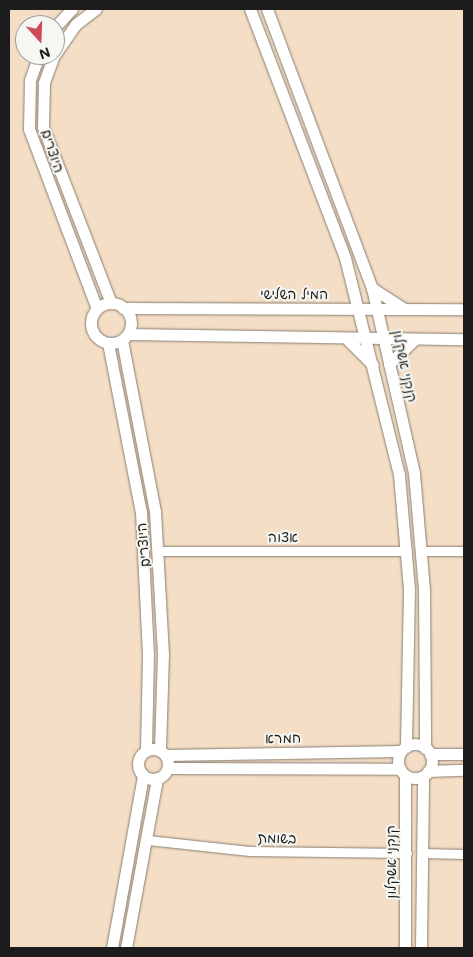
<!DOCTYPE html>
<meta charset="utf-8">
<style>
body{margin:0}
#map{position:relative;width:473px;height:957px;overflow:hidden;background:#f4dec5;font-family:Mali,"Playpen Sans Hebrew",sans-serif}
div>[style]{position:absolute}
.roads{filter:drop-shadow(0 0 1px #887d70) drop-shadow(0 0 1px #887d70)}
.minor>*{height:9px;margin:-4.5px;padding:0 4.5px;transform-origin:4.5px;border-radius:4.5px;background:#fff}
.tertiary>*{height:11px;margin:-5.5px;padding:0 5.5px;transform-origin:5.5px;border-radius:5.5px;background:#fff}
.tertiary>.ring{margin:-5.5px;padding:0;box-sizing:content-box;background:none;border:11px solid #fff;border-radius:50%}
span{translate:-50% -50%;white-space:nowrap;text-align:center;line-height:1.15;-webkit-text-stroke:4px #f6f6f2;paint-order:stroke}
.street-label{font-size:14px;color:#1c1c1c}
.frame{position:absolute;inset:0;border:10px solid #1c1c1c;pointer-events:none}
.north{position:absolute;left:15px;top:15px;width:50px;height:50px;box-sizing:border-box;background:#f6f6f2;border:1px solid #9f9f9c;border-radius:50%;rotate:160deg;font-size:14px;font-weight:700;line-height:20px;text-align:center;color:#1c1c1c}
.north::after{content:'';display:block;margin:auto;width:18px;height:22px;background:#d1495b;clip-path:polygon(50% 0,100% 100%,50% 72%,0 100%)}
</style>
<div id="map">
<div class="roads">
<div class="minor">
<div style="left:159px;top:551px;width:248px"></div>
<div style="left:422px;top:551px;width:42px"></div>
<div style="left:148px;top:840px;width:102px;rotate:6.2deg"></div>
<div style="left:249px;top:851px;width:158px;rotate:0.7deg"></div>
<div style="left:422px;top:853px;width:42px;rotate:1.4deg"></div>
</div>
<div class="tertiary">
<div style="left:250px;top:9px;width:267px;rotate:69.1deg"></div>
<div style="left:345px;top:258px;width:224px;rotate:76deg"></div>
<div style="left:399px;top:475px;width:114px;rotate:85deg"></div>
<div style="left:409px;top:589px;width:158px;rotate:91.1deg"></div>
<div style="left:267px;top:9px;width:298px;rotate:69.4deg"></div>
<div style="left:372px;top:288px;width:190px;rotate:77.2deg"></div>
<div style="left:414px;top:473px;width:116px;rotate:85.1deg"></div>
<div style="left:424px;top:589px;width:159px;rotate:89.6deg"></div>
<div style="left:55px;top:27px;width:25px;rotate:-47deg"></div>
<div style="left:55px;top:54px;width:37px;rotate:-55deg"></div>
<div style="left:76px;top:24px;width:25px;rotate:-37deg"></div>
<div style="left:39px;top:55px;width:27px;rotate:110deg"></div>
<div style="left:30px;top:80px;width:49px;rotate:91.2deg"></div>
<div style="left:29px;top:129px;width:192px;rotate:69.3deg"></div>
<div style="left:54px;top:55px;width:30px;rotate:110deg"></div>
<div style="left:44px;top:83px;width:44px;rotate:91.3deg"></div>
<div style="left:43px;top:127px;width:189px;rotate:68.9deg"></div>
<div style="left:372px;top:288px;width:37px;rotate:33deg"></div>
<div class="ring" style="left:91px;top:303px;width:29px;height:29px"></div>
<div style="left:123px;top:308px;width:341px;rotate:0.2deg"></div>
<div style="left:128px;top:334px;width:336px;rotate:0.9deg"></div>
<div style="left:122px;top:340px;width:174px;rotate:79.1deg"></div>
<div style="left:155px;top:511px;width:143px;rotate:86.8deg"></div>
<div style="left:163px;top:654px;width:96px;rotate:91.8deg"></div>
<div style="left:348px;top:340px;width:35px;rotate:45deg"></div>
<div style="left:108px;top:343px;width:172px;rotate:79deg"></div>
<div style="left:141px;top:512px;width:142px;rotate:87.2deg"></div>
<div style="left:148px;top:654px;width:96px;rotate:91.2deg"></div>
<div style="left:389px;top:364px;width:35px;rotate:-44deg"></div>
<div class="ring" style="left:398px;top:744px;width:23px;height:23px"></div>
<div class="ring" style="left:138px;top:749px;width:19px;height:19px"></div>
<div style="left:430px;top:754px;width:34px"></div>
<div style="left:166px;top:755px;width:235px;rotate:-1deg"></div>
<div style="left:168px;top:768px;width:232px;rotate:0.2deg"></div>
<div style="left:428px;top:771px;width:36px;rotate:-2deg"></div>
<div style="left:405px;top:775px;width:173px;rotate:90deg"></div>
<div style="left:112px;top:948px;width:176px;rotate:-79.8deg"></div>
<div style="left:126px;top:948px;width:172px;rotate:-79.6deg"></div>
<div style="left:421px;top:948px;width:172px;rotate:-89.3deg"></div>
</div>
</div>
<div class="street-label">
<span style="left:53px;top:151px;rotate:72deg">היוצרים</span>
<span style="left:294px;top:294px">המיל השלישי</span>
<span style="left:405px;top:366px;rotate:78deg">קנקני אשקלון</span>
<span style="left:283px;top:537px">אצוה</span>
<span style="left:143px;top:545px;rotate:-95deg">היוצרים</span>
<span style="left:283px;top:738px;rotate:-1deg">חמרא</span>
<span style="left:277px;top:838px;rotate:1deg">בשומת</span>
<span style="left:391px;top:862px;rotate:-90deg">קנקני אשקלון</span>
</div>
<div class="frame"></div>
<div class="north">N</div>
</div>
